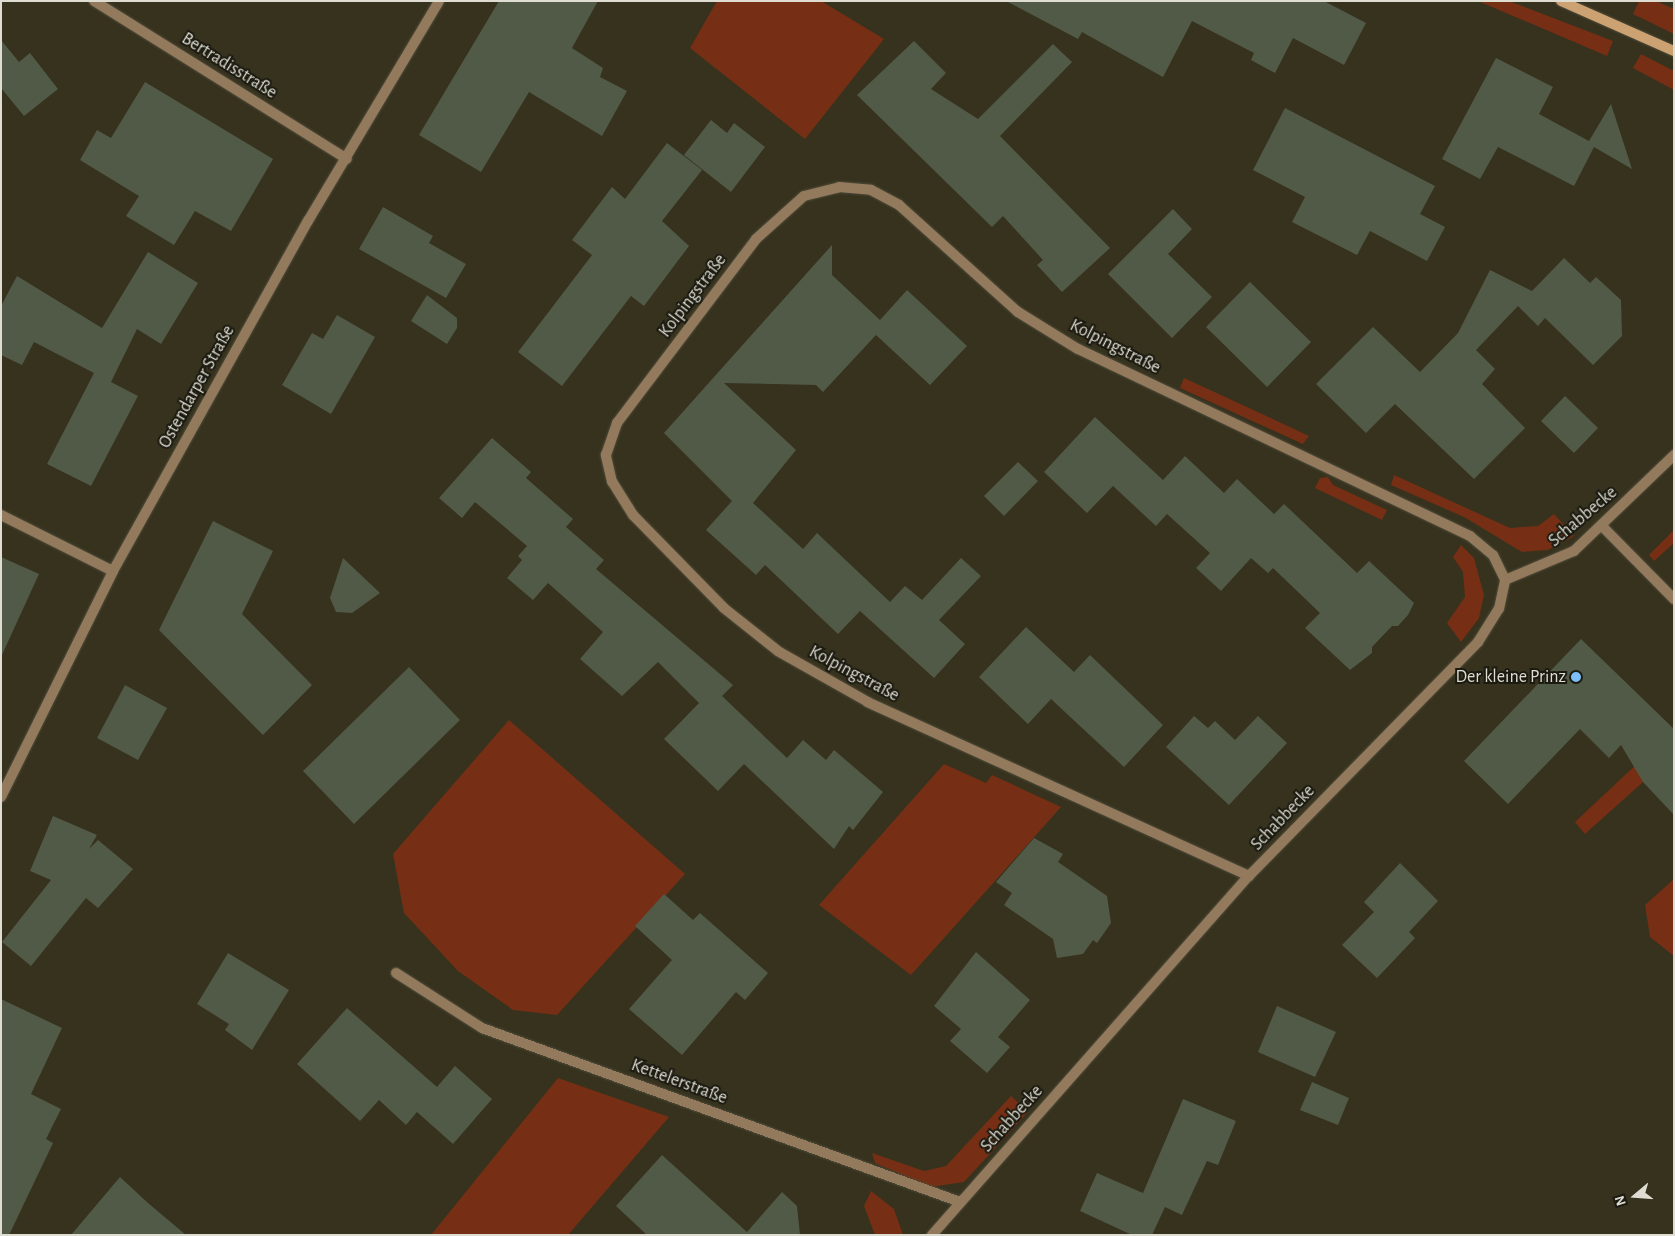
<!DOCTYPE html>
<meta charset="utf-8">
<style>
body{margin:0}
#map{position:relative;width:1675px;height:1236px;overflow:hidden;background:#36321e;font-family:"Alegreya Sans",sans-serif}
div>[style]{position:absolute}
.green>*{inset:0;background:#762f14}
.building>*{inset:0;background:#515a47}
.roads{filter:drop-shadow(0 0 1px #514d3b) drop-shadow(0 0 1px #514d3b)}
.lane>*{height:10px;margin:-5px;padding:0 5px;transform-origin:5px;border-radius:5px;background:#947a5c}
.street>*{height:10px;margin:-5px;padding:0 5px;transform-origin:5px;border-radius:5px;background:#947a5c}
.secondary>*{height:10px;margin:-5px;padding:0 5px;transform-origin:5px;border-radius:5px;background:#cca272}
.dots>*{width:14px;height:14px;translate:-50% -50%;box-sizing:border-box;border:2px solid #1b1a11;border-radius:50%}
span{translate:-50% -50%;white-space:nowrap;text-align:center;line-height:1.15;-webkit-text-stroke:4px #1b1a11;paint-order:stroke}
.street-label{font-size:18px;color:#dfddd1}
.poi-label{font-size:18px;color:#dfddd1}
.right{translate:-100% -50%;text-align:right}
.frame{position:absolute;inset:0;border:2px solid #dfddd1;pointer-events:none}
.north{position:absolute;left:1610px;top:1171px;width:50px;height:50px;-webkit-text-stroke:4px #1b1a11;paint-order:stroke;rotate:252deg;font-size:14px;font-weight:700;line-height:20px;text-align:center;color:#dfddd1}
.north::after{content:'';display:block;margin:auto;width:18px;height:22px;background:#dfddd1;clip-path:polygon(50% 0,100% 100%,50% 72%,0 100%)}
</style>
<div id="map">
<div class="green">
<div style="clip-path:polygon(717px 1px,821px 1px,884px 39px,805px 139px,690px 48px)"></div>
<div style="clip-path:polygon(1478px 1px,1509px 1px,1613px 41px,1607px 56px)"></div>
<div style="clip-path:polygon(1639px 1px,1656px 1px,1674px 9px,1674px 34px,1633px 14px)"></div>
<div style="clip-path:polygon(1641px 54px,1674px 71px,1674px 90px,1633px 68px)"></div>
<div style="clip-path:polygon(1184px 378px,1262px 414px,1309px 436px,1303px 444px,1180px 388px)"></div>
<div style="clip-path:polygon(1394px 475px,1510px 528px,1538px 526px,1554px 514px,1574px 536px,1548px 550px,1522px 552px,1464px 517px,1391px 485px)"></div>
<div style="clip-path:polygon(1328px 477px,1333px 485px,1387px 510px,1382px 520px,1315px 488px,1320px 478px)"></div>
<div style="clip-path:polygon(1674px 530px,1674px 543px,1654px 561px,1649px 555px)"></div>
<div style="clip-path:polygon(1461px 545px,1474px 558px,1484px 595px,1479px 618px,1461px 642px,1447px 623px,1465px 597px,1463px 572px,1453px 557px)"></div>
<div style="clip-path:polygon(509px 720px,685px 874px,557px 1015px,513px 1010px,458px 971px,404px 913px,393px 854px)"></div>
<div style="clip-path:polygon(1674px 729px,1643px 782px,1585px 834px,1575px 822px)"></div>
<div style="clip-path:polygon(944px 764px,986px 783px,992px 775px,1061px 807px,911px 975px,819px 905px)"></div>
<div style="clip-path:polygon(1674px 879px,1674px 956px,1650px 937px,1645px 905px)"></div>
<div style="clip-path:polygon(558px 1078px,669px 1117px,568px 1235px,431px 1235px)"></div>
<div style="clip-path:polygon(1011px 1096px,1028px 1112px,964px 1182px,931px 1187px,875px 1163px,872px 1153px,924px 1171px,946px 1166px)"></div>
<div style="clip-path:polygon(871px 1191px,894px 1209px,903px 1235px,875px 1235px,864px 1206px)"></div>
</div>
<div class="building">
<div style="clip-path:polygon(499px 1px,598px 1px,572px 48px,603px 68px,600px 77px,627px 91px,602px 136px,529px 92px,481px 172px,419px 135px)"></div>
<div style="clip-path:polygon(1006px 1px,1324px 1px,1366px 23px,1344px 65px,1293px 38px,1275px 73px,1251px 60px,1254px 53px,1192px 21px,1163px 77px,1082px 32px,1078px 39px)"></div>
<div style="clip-path:polygon(1px 40px,19px 62px,30px 53px,58px 89px,24px 116px,1px 88px)"></div>
<div style="clip-path:polygon(914px 41px,946px 73px,931px 89px,978px 119px,1053px 44px,1072px 62px,1000px 136px,1110px 248px,1062px 292px,1037px 265px,1043px 260px,1003px 216px,992px 227px,857px 95px)"></div>
<div style="clip-path:polygon(1496px 58px,1553px 87px,1539px 114px,1589px 141px,1611px 104px,1632px 169px,1594px 147px,1574px 186px,1498px 147px,1480px 179px,1442px 159px)"></div>
<div style="clip-path:polygon(145px 82px,273px 159px,231px 231px,195px 211px,174px 245px,126px 216px,139px 196px,80px 160px,97px 130px,111px 138px)"></div>
<div style="clip-path:polygon(1285px 108px,1435px 186px,1420px 214px,1445px 227px,1427px 261px,1370px 231px,1357px 255px,1292px 222px,1305px 197px,1253px 170px)"></div>
<div style="clip-path:polygon(711px 120px,727px 133px,734px 123px,765px 147px,731px 192px,684px 155px)"></div>
<div style="clip-path:polygon(667px 143px,702px 170px,662px 221px,689px 246px,644px 306px,631px 296px,562px 386px,518px 352px,592px 255px,572px 240px,612px 187px,625px 199px)"></div>
<div style="clip-path:polygon(383px 207px,433px 236px,429px 243px,466px 264px,446px 298px,359px 249px)"></div>
<div style="clip-path:polygon(1173px 209px,1192px 229px,1168px 254px,1212px 297px,1172px 338px,1108px 274px)"></div>
<div style="clip-path:polygon(832px 245px,832px 275px,880px 320px,907px 290px,967px 346px,930px 385px,876px 335px,823px 392px,816px 385px,724px 383px,796px 450px,753px 503px,803px 549px,817px 533px,890px 602px,905px 586px,922px 600px,961px 558px,981px 576px,939px 620px,965px 644px,934px 678px,860px 611px,838px 634px,765px 565px,756px 575px,706px 530px,732px 501px,664px 433px)"></div>
<div style="clip-path:polygon(148px 252px,198px 283px,161px 344px,137px 329px,111px 382px,138px 396px,91px 486px,47px 464px,94px 373px,34px 342px,22px 365px,1px 355px,1px 306px,17px 276px,102px 328px)"></div>
<div style="clip-path:polygon(1564px 258px,1590px 283px,1596px 277px,1621px 300px,1622px 336px,1593px 365px,1545px 318px,1538px 326px,1518px 306px,1476px 350px,1495px 369px,1482px 384px,1525px 428px,1474px 479px,1395px 404px,1366px 433px,1316px 384px,1373px 327px,1420px 372px,1458px 333px,1490px 270px,1532px 291px)"></div>
<div style="clip-path:polygon(1250px 282px,1311px 342px,1267px 387px,1206px 327px)"></div>
<div style="clip-path:polygon(427px 295px,457px 318px,457px 328px,447px 344px,411px 321px)"></div>
<div style="clip-path:polygon(337px 315px,375px 337px,331px 414px,282px 385px,312px 333px,323px 339px)"></div>
<div style="clip-path:polygon(1565px 396px,1598px 428px,1574px 453px,1541px 421px)"></div>
<div style="clip-path:polygon(1095px 417px,1163px 480px,1185px 456px,1224px 493px,1237px 479px,1274px 514px,1284px 504px,1357px 573px,1369px 561px,1414px 603px,1408px 615px,1398px 626px,1392px 626px,1372px 647px,1372px 653px,1350px 670px,1305px 628px,1320px 613px,1273px 568px,1268px 573px,1251px 558px,1221px 591px,1196px 568px,1210px 553px,1167px 514px,1156px 526px,1113px 486px,1087px 513px,1044px 472px)"></div>
<div style="clip-path:polygon(492px 438px,531px 472px,526px 478px,573px 519px,566px 527px,604px 560px,596px 569px,733px 685px,722px 696px,787px 758px,803px 740px,826px 760px,834px 750px,883px 792px,853px 830px,849px 826px,834px 849px,744px 764px,718px 791px,664px 739px,699px 703px,658px 662px,622px 696px,580px 659px,603px 632px,548px 583px,533px 600px,507px 578px,522px 560px,518px 556px,527px 546px,475px 502px,462px 518px,439px 498px)"></div>
<div style="clip-path:polygon(1018px 462px,1038px 481px,1004px 516px,984px 496px)"></div>
<div style="clip-path:polygon(213px 521px,273px 551px,242px 614px,312px 685px,263px 735px,159px 630px)"></div>
<div style="clip-path:polygon(1px 557px,39px 574px,1px 657px)"></div>
<div style="clip-path:polygon(343px 558px,380px 593px,352px 613px,336px 612px,330px 598px)"></div>
<div style="clip-path:polygon(1026px 627px,1074px 672px,1090px 655px,1163px 725px,1124px 767px,1051px 699px,1028px 724px,979px 677px)"></div>
<div style="clip-path:polygon(1581px 639px,1674px 729px,1674px 815px,1643px 782px,1621px 745px,1609px 758px,1580px 729px,1508px 804px,1464px 761px)"></div>
<div style="clip-path:polygon(409px 667px,460px 720px,354px 824px,303px 771px)"></div>
<div style="clip-path:polygon(125px 685px,167px 708px,138px 760px,97px 738px)"></div>
<div style="clip-path:polygon(1194px 716px,1208px 728px,1215px 721px,1235px 740px,1258px 716px,1287px 743px,1229px 805px,1166px 747px)"></div>
<div style="clip-path:polygon(53px 816px,97px 835px,89px 849px,98px 840px,133px 869px,98px 908px,86px 898px,31px 966px,2px 942px,51px 880px,30px 871px)"></div>
<div style="clip-path:polygon(1034px 838px,1063px 854px,1058px 862px,1107px 896px,1111px 923px,1097px 943px,1093px 940px,1083px 954px,1057px 958px,1053px 939px,1004px 905px,1012px 893px,996px 882px)"></div>
<div style="clip-path:polygon(1400px 863px,1438px 901px,1409px 932px,1415px 938px,1377px 978px,1342px 945px,1374px 912px,1364px 902px)"></div>
<div style="clip-path:polygon(664px 894px,693px 920px,700px 913px,768px 973px,745px 1000px,736px 992px,682px 1055px,629px 1009px,672px 960px,635px 926px)"></div>
<div style="clip-path:polygon(976px 952px,1030px 1000px,998px 1037px,1010px 1047px,987px 1073px,950px 1041px,961px 1029px,934px 1006px)"></div>
<div style="clip-path:polygon(228px 953px,289px 990px,252px 1050px,225px 1030px,229px 1024px,197px 1004px)"></div>
<div style="clip-path:polygon(1px 999px,62px 1028px,31px 1094px,61px 1109px,46px 1139px,53px 1143px,9px 1235px,1px 1235px)"></div>
<div style="clip-path:polygon(1277px 1006px,1336px 1032px,1315px 1077px,1258px 1052px)"></div>
<div style="clip-path:polygon(347px 1008px,437px 1087px,455px 1066px,492px 1099px,453px 1144px,417px 1112px,406px 1125px,379px 1100px,360px 1121px,297px 1064px)"></div>
<div style="clip-path:polygon(1312px 1082px,1349px 1098px,1338px 1125px,1300px 1110px)"></div>
<div style="clip-path:polygon(1183px 1099px,1236px 1121px,1218px 1165px,1207px 1161px,1182px 1215px,1165px 1207px,1152px 1235px,1132px 1235px,1080px 1211px,1097px 1173px,1143px 1193px)"></div>
<div style="clip-path:polygon(662px 1155px,747px 1232px,782px 1192px,797px 1206px,800px 1235px,647px 1235px,616px 1206px)"></div>
<div style="clip-path:polygon(120px 1177px,148px 1203px,186px 1235px,71px 1235px)"></div>
</div>
<div class="roads">
<div class="lane">
<div style="left:1602px;top:526px;width:103px;rotate:45.4deg"></div>
</div>
<div class="street">
<div style="left:94px;top:1px;width:298px;rotate:32deg"></div>
<div style="left:1px;top:515px;width:125px;rotate:26.6deg"></div>
<div style="left:1px;top:797px;width:252px;rotate:-63.6deg"></div>
<div style="left:113px;top:571px;width:401px;rotate:-60.9deg"></div>
<div style="left:308px;top:221px;width:256px;rotate:-59.2deg"></div>
<div style="left:1249px;top:876px;width:419px;rotate:-155.5deg"></div>
<div style="left:868px;top:702px;width:103px;rotate:-150.5deg"></div>
<div style="left:778px;top:651px;width:69px;rotate:-141.5deg"></div>
<div style="left:724px;top:608px;width:130px;rotate:-134.4deg"></div>
<div style="left:633px;top:515px;width:39px;rotate:-122deg"></div>
<div style="left:612px;top:482px;width:28px;rotate:-103deg"></div>
<div style="left:606px;top:455px;width:34px;rotate:-71deg"></div>
<div style="left:617px;top:423px;width:231px;rotate:-52.9deg"></div>
<div style="left:756px;top:239px;width:64px;rotate:-41.9deg"></div>
<div style="left:804px;top:196px;width:36px;rotate:-14deg"></div>
<div style="left:839px;top:187px;width:32px;rotate:5deg"></div>
<div style="left:871px;top:190px;width:32px;rotate:28deg"></div>
<div style="left:899px;top:205px;width:160px;rotate:42deg"></div>
<div style="left:1018px;top:312px;width:70px;rotate:31.7deg"></div>
<div style="left:1078px;top:349px;width:434px;rotate:25.5deg"></div>
<div style="left:1470px;top:536px;width:30px;rotate:40deg"></div>
<div style="left:1493px;top:555px;width:28px;rotate:64deg"></div>
<div style="left:396px;top:973px;width:102px;rotate:32.6deg"></div>
<div style="left:482px;top:1028px;width:509px;rotate:20deg"></div>
<div style="left:932px;top:1235px;width:479px;rotate:-48.6deg"></div>
<div style="left:1249px;top:876px;width:327px;rotate:-45.6deg"></div>
<div style="left:1478px;top:642px;width:39px;rotate:-58deg"></div>
<div style="left:1499px;top:609px;width:30px;rotate:-78deg"></div>
<div style="left:1505px;top:580px;width:75px;rotate:-22.8deg"></div>
<div style="left:1574px;top:551px;width:139px;rotate:-43.8deg"></div>
</div>
<div class="secondary">
<div style="left:1561px;top:1px;width:124px;rotate:23.9deg"></div>
</div>
</div>
<div class="dots">
<div style="left:1576px;top:677px;background:#7dbef9"></div>
</div>
<div class="street-label">
<span style="left:229px;top:66px;rotate:32deg">Bertradisstraße</span>
<span style="left:693px;top:296px;rotate:-53deg">Kolpingstraße</span>
<span style="left:1115px;top:347px;rotate:27deg">Kolpingstraße</span>
<span style="left:197px;top:387px;rotate:-61deg">Ostendarper Straße</span>
<span style="left:1583px;top:517px;rotate:-40deg">Schabbecke</span>
<span style="left:854px;top:674px;rotate:28deg">Kolpingstraße</span>
<span style="left:1283px;top:818px;rotate:-46deg">Schabbecke</span>
<span style="left:679px;top:1082px;rotate:20deg">Kettelerstraße</span>
<span style="left:1012px;top:1119px;rotate:-48deg">Schabbecke</span>
</div>
<div class="poi-label">
<span class="right" style="left:1566px;top:677px">Der kleine Prinz</span>
</div>
<div class="frame"></div>
<div class="north">N</div>
</div>
